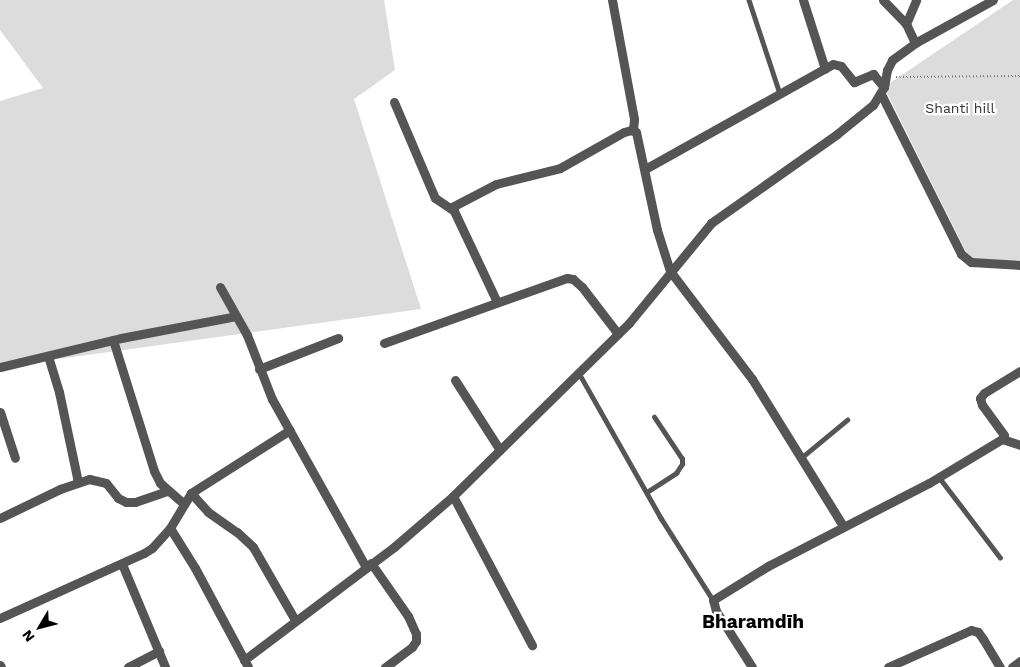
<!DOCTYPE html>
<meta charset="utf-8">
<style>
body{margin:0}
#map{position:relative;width:1020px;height:667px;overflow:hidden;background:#fff;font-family:"Work Sans",sans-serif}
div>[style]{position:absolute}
.green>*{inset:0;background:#dcdcdc}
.path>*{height:2px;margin-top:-1px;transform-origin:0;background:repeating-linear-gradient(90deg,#777 0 1px,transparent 0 3.5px)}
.service>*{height:4.5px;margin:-2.25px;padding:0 2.25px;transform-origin:2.25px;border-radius:2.25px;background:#555}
.minor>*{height:9px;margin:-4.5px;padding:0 4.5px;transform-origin:4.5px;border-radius:4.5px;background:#555}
span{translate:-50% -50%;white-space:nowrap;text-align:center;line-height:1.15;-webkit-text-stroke:4.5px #fff;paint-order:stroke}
.park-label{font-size:14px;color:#333}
.district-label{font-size:19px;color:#000;font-weight:700}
.north{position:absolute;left:15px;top:602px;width:50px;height:50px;-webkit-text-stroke:4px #fff;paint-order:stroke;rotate:233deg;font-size:14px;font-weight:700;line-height:20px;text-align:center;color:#000}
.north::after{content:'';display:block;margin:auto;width:18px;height:22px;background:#000;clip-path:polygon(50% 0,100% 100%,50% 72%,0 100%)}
</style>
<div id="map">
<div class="green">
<div style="clip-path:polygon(0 0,384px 0,395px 70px,354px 99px,421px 309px,0 367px,0 101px,43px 88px,0 30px)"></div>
<div style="clip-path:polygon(1013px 0,1020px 0,1020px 265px,971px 262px,884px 87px)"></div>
</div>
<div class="path">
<div style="left:896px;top:77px;width:124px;rotate:-0.5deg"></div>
</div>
<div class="service">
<div style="left:749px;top:0;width:99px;rotate:71.7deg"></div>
<div style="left:579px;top:373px;width:167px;rotate:60.5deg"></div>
<div style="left:661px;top:518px;width:97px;rotate:57.6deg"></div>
<div style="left:801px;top:458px;width:60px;rotate:-39.6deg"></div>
<div style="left:939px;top:477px;width:101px;rotate:52.7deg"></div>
<div style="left:647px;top:492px;width:35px;rotate:-33deg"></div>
<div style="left:676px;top:473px;width:11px;rotate:-56deg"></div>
<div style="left:682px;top:464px;width:5px;rotate:-90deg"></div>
<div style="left:682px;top:459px;width:50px;rotate:-123.7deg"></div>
</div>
<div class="minor">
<div style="left:612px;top:0;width:121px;rotate:79.5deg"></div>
<div style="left:634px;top:119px;width:11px;rotate:95deg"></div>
<div style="left:803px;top:0;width:72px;rotate:72.3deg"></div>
<div style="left:883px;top:0;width:33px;rotate:46deg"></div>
<div style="left:915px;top:43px;width:21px;rotate:-115deg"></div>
<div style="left:906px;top:24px;width:26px;rotate:-67deg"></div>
<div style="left:881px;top:94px;width:179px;rotate:63.4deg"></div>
<div style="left:961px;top:254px;width:13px;rotate:39deg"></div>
<div style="left:971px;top:262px;width:49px;rotate:3.5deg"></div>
<div style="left:394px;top:102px;width:104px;rotate:66.9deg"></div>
<div style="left:435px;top:198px;width:23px;rotate:34deg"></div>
<div style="left:454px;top:211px;width:101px;rotate:64.7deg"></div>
<div style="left:645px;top:169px;width:215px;rotate:-29.2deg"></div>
<div style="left:833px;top:64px;width:8px;rotate:14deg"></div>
<div style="left:841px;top:66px;width:21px;rotate:51deg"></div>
<div style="left:854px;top:82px;width:21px;rotate:-23deg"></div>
<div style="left:873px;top:74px;width:17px;rotate:50deg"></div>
<div style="left:450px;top:208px;width:52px;rotate:-27.6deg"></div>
<div style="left:496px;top:184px;width:66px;rotate:-14deg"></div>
<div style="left:560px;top:168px;width:73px;rotate:-29.4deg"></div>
<div style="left:624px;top:132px;width:7px;rotate:-16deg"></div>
<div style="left:631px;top:130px;width:5px;rotate:22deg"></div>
<div style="left:636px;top:132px;width:100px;rotate:77.9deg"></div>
<div style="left:657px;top:230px;width:43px;rotate:72.4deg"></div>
<div style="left:670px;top:271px;width:136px;rotate:52.8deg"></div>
<div style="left:752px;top:379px;width:173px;rotate:58.2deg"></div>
<div style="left:220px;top:287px;width:55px;rotate:60.6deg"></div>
<div style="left:247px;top:335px;width:69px;rotate:68.7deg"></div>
<div style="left:272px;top:399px;width:193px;rotate:60.8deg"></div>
<div style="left:113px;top:340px;width:137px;rotate:72.6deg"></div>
<div style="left:154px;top:471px;width:13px;rotate:63deg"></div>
<div style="left:160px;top:483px;width:32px;rotate:41deg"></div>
<div style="left:384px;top:343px;width:194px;rotate:-19.6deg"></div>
<div style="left:567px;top:278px;width:6px;rotate:9deg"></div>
<div style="left:573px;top:279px;width:12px;rotate:42deg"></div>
<div style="left:582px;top:287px;width:59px;rotate:52.5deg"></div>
<div style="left:48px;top:356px;width:38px;rotate:73deg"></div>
<div style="left:59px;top:392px;width:92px;rotate:78.1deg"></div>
<div style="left:0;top:367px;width:124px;rotate:-13.5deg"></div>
<div style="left:121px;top:338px;width:117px;rotate:-10.8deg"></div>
<div style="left:259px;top:369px;width:85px;rotate:-21.4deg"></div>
<div style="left:455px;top:380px;width:83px;rotate:57.3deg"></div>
<div style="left:0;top:412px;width:48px;rotate:71.9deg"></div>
<div style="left:1002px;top:439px;width:19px;rotate:18deg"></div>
<div style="left:191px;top:493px;width:25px;rotate:48deg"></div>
<div style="left:208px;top:512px;width:35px;rotate:35deg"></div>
<div style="left:237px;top:532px;width:22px;rotate:43deg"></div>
<div style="left:253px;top:547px;width:84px;rotate:60.1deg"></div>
<div style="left:453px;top:496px;width:169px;rotate:62.1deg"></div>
<div style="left:0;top:518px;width:67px;rotate:-25.8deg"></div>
<div style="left:60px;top:489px;width:31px;rotate:-19deg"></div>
<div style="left:89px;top:479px;width:17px;rotate:13deg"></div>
<div style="left:106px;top:483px;width:19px;rotate:51deg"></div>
<div style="left:118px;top:498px;width:9px;rotate:27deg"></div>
<div style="left:126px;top:502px;width:9px"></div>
<div style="left:135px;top:502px;width:34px;rotate:-19deg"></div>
<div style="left:170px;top:528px;width:47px;rotate:58deg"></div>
<div style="left:195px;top:568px;width:112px;rotate:61.8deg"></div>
<div style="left:371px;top:563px;width:65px;rotate:55.1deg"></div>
<div style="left:408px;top:616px;width:20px;rotate:66deg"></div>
<div style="left:416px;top:634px;width:7px;rotate:90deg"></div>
<div style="left:416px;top:641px;width:7px;rotate:124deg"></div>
<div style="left:412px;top:647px;width:34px;rotate:143deg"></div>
<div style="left:122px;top:564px;width:112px;rotate:67.3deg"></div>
<div style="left:0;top:618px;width:158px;rotate:-24.3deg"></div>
<div style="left:144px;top:553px;width:9px;rotate:-32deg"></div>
<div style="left:152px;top:548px;width:27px;rotate:-48deg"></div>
<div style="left:170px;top:528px;width:41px;rotate:-59deg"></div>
<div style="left:191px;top:493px;width:117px;rotate:-32.5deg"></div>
<div style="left:244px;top:660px;width:188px;rotate:-37deg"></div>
<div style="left:394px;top:547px;width:78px;rotate:-40.8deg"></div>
<div style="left:453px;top:496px;width:247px;rotate:-44.5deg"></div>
<div style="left:629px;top:323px;width:129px;rotate:-50.6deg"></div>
<div style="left:711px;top:223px;width:154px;rotate:-35.2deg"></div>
<div style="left:837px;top:134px;width:46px;rotate:-38.9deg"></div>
<div style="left:873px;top:105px;width:21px;rotate:-59deg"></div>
<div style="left:884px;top:87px;width:17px;rotate:-80deg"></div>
<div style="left:887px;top:70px;width:11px;rotate:-63deg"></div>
<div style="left:892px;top:60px;width:29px;rotate:-36deg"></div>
<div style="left:915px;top:43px;width:89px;rotate:-28.9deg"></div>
<div style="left:0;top:665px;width:2px;rotate:63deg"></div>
<div style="left:128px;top:667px;width:35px;rotate:-27deg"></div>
<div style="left:752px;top:667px;width:67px;rotate:-122.7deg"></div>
<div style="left:716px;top:611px;width:11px;rotate:-105deg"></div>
<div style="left:713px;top:600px;width:65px;rotate:-31.7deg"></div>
<div style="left:768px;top:566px;width:181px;rotate:-27.3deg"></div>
<div style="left:929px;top:483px;width:85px;rotate:-31.1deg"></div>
<div style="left:1002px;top:439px;width:4px;rotate:-63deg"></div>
<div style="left:1004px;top:435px;width:37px;rotate:-126deg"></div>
<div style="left:982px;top:405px;width:7px;rotate:-106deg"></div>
<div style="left:980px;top:398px;width:6px;rotate:-51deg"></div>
<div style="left:984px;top:393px;width:42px;rotate:-31.4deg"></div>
<div style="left:888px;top:667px;width:91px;rotate:-24deg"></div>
<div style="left:971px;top:630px;width:7px;rotate:16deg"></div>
<div style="left:978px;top:632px;width:9px;rotate:54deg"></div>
<div style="left:983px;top:639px;width:33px;rotate:59deg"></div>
<div style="left:1012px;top:667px;width:10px;rotate:-37deg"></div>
</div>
<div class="park-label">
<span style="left:960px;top:108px">Shanti hill</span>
</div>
<div class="district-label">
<span style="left:753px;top:622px">Bharamdīh</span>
</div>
<div class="north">N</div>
</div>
